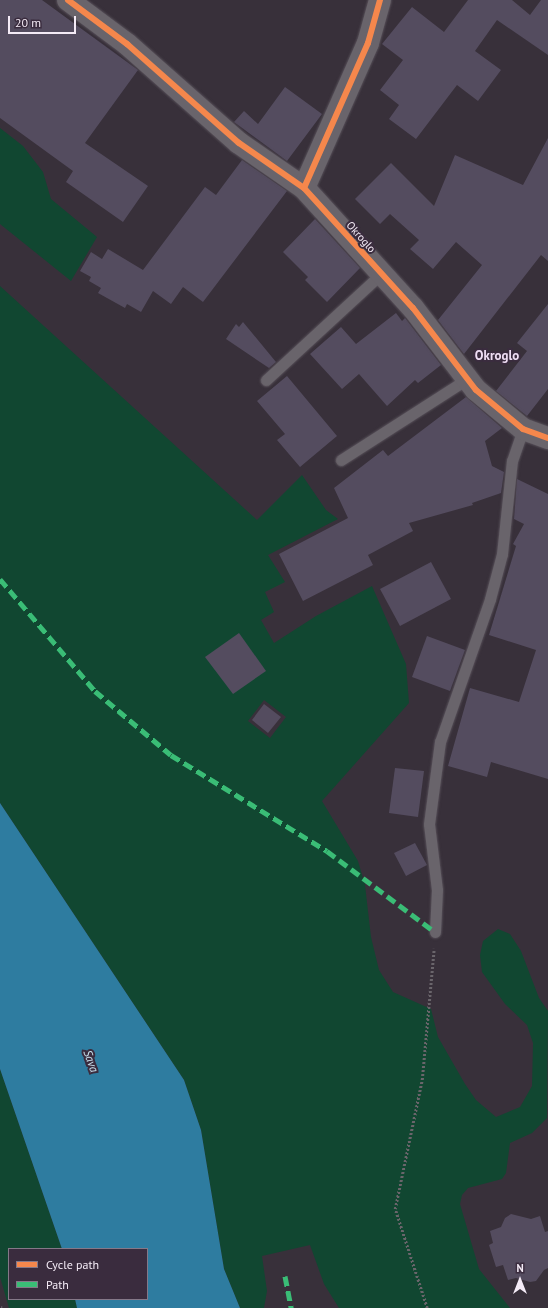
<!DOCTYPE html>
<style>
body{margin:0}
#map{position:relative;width:548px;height:1308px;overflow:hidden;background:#38303a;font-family:"PT Sans",sans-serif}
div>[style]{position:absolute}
.green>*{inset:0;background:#114731}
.water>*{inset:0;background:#2e7ca0}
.building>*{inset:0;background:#544c5f}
.path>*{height:2.5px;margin-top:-1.25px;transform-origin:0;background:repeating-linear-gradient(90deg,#6a656b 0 2px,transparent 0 4px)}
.roads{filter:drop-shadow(0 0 1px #564f58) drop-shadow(0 0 1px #564f58)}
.service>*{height:11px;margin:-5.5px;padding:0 5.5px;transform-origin:5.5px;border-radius:5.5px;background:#69646b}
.minor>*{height:22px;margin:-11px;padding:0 11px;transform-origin:11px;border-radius:11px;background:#69646b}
.rail>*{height:4.5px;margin-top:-2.25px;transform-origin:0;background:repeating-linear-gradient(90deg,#3a2c3e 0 9px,#716c72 0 18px);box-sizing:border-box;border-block:1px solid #716c72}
.quiet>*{height:5px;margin-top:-2.5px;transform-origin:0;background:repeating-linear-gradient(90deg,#3abd76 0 10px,transparent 0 15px)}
.cycleway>*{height:6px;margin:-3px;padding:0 3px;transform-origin:3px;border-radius:3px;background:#f5874c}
span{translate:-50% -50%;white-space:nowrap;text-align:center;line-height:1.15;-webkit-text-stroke:4px #3a2c3e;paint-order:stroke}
.street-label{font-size:11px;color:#f4ebf6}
.water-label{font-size:12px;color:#cae1ee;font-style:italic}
.quarter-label{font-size:13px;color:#efdef4;font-weight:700}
.legend{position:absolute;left:8px;top:1248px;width:140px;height:52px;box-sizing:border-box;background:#3a2c3e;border:1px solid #847888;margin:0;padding:5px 7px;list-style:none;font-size:12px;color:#f4ebf6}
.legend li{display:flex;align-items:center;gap:8px;height:20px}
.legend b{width:20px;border:1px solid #847888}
.north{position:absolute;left:500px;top:1260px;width:40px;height:40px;-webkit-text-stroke:3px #3a2c3e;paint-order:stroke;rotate:0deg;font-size:11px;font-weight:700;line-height:16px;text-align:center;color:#f4ebf6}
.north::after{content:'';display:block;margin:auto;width:14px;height:18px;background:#f4ebf6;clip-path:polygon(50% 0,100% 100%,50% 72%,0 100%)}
.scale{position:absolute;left:8px;top:16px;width:68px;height:18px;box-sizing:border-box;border:2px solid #f4ebf6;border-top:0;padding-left:5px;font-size:12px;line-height:14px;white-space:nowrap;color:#f4ebf6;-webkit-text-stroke:3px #3a2c3e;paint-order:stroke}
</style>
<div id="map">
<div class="green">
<div style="clip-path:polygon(0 128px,23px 146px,43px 172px,51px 199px,97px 237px,71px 281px,0 224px)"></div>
<div style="clip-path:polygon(evenodd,0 286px,257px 520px,302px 475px,326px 510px,338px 519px,268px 555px,285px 582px,265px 592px,274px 612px,261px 620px,274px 643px,316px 616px,372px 586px,406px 664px,409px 703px,322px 801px,358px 861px,365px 885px,371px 937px,379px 970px,393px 992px,431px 1009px,438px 1037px,465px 1084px,476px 1100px,496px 1117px,520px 1107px,532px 1086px,533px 1043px,527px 1025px,505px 1004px,482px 972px,480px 955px,483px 941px,498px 929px,510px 934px,521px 951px,539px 998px,548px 1011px,547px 1118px,532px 1133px,510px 1143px,506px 1173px,502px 1179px,468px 1188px,462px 1195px,460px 1204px,479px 1269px,510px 1308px,339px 1308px,324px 1284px,310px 1245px,262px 1256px,267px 1291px,264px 1308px,240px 1308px,224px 1269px,201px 1130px,184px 1080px,0 803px,0 286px,264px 700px,286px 717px,270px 738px,248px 721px,264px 700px)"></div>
<div style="clip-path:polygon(0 1069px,62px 1249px,9px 1249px,9px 1299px,75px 1299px,77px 1308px,9px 1308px,0 1277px)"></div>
</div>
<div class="water">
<div style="clip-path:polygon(0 803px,184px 1080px,201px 1130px,224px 1269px,240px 1308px,77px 1308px,75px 1299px,147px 1299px,147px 1249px,62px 1249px,0 1069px)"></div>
</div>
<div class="building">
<div style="clip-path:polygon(0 0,42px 0,138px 70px,85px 143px,148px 186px,123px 222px,66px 182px,73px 171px,0 118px)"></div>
<div style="clip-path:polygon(468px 0,512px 0,530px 15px,541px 0,548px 0,548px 55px,497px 20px,475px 51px,501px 70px,478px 101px,457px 85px,416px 139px,389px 119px,399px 105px,380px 90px,403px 60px,382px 44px,412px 7px,444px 32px)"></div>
<div style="clip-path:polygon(285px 87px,322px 114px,287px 161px,234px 122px,244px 111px,258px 124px)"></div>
<div style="clip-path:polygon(548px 138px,548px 261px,541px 255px,464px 354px,438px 320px,482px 265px,456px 242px,433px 269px,410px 249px,419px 240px,390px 214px,380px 224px,355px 199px,391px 163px,434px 206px,455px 155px,523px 185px)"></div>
<div style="clip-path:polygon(242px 160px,287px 191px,203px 302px,183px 287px,171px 304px,153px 291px,141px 312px,127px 304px,125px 308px,98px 293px,101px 288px,89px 281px,91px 277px,80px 271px,91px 252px,102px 259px,108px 249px,143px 270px,205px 187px,216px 195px)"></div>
<div style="clip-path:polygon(315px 219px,360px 268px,327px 302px,305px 280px,308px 277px,283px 252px)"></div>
<div style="clip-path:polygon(548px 304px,548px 389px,527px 416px,496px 391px,527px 351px,517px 343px)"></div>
<div style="clip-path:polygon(396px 313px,402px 321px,405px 318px,441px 365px,418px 383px,415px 380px,387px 406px,359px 374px,342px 389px,310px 354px,341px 327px,356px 344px)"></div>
<div style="clip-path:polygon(243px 322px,276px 362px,269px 368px,226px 339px,236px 324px,239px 327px)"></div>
<div style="clip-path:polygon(287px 376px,337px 436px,300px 467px,277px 440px,285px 434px,257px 401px)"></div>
<div style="clip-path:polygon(466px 397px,502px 428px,485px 441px,492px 466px,504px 472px,501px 493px,472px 503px,473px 505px,409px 523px,413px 531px,368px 555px,373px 565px,303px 601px,279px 554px,348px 518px,334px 488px,383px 450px,388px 456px)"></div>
<div style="clip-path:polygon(517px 479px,548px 494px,548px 779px,491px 762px,487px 777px,448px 766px,470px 688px,519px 702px,536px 650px,489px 635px,516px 546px,513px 544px,524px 524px,514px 519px)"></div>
<div style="clip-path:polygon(431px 562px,451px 599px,400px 626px,380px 589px)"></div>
<div style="clip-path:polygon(239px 633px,266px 671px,233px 694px,205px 657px)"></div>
<div style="clip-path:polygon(427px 636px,465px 650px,450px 691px,412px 677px)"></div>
<div style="clip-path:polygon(264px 704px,281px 717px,268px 733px,252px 720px)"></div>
<div style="clip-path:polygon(395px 768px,424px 771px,418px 817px,389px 813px)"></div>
<div style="clip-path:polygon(415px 843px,427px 865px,406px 876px,394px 853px)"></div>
<div style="clip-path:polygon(511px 1214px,531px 1219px,540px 1216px,545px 1232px,548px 1231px,548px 1268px,544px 1270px,536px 1281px,530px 1282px,516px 1278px,508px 1280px,503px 1265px,496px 1267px,489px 1245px,493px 1243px,490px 1231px,501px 1227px,505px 1218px)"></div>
</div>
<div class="path">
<div style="left:427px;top:1308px;width:104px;rotate:-107.9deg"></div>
<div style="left:395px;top:1209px;width:132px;rotate:-78.2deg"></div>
<div style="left:422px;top:1080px;width:132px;rotate:-84.8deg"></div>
</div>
<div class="roads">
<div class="service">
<div style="left:266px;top:380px;width:156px;rotate:-42.7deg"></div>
<div style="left:341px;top:460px;width:150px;rotate:-32.7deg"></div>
<div style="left:435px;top:932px;width:42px;rotate:-87.3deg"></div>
<div style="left:437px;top:890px;width:66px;rotate:-96.9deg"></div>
<div style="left:429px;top:824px;width:83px;rotate:-82.4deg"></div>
<div style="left:440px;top:742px;width:151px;rotate:-70.7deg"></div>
<div style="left:490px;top:599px;width:47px;rotate:-75.1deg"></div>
<div style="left:502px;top:554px;width:94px;rotate:-83.9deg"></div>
<div style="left:512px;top:461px;width:34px;rotate:-71deg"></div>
</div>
<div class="minor">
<div style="left:68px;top:0;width:74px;rotate:36.7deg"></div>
<div style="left:127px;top:44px;width:149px;rotate:41.5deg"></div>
<div style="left:239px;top:143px;width:79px;rotate:34.7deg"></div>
<div style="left:380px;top:0;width:45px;rotate:105.6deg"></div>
<div style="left:368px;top:43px;width:158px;rotate:113.8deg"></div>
<div style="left:304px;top:188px;width:162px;rotate:47.8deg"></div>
<div style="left:413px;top:308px;width:103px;rotate:52.5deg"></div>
<div style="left:476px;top:390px;width:61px;rotate:39.7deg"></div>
<div style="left:523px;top:429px;width:27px;rotate:20deg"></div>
</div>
</div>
<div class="rail">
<div style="left:0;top:1306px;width:2px;rotate:90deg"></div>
</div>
<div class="quiet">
<div style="left:0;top:579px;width:147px;rotate:49.7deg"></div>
<div style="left:95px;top:691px;width:99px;rotate:40.1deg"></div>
<div style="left:171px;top:755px;width:183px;rotate:31.6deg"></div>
<div style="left:327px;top:851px;width:135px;rotate:36.9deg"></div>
<div style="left:285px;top:1276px;width:33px;rotate:79deg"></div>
</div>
<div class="cycleway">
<div style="left:68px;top:0;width:74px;rotate:36.7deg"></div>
<div style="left:127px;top:44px;width:149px;rotate:41.5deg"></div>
<div style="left:239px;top:143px;width:79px;rotate:34.7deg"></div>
<div style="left:380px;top:0;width:45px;rotate:105.6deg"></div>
<div style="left:368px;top:43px;width:158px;rotate:113.8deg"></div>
<div style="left:304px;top:188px;width:162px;rotate:47.8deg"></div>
<div style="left:413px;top:308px;width:103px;rotate:52.5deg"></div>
<div style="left:476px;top:390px;width:61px;rotate:39.7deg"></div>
<div style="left:523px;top:429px;width:27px;rotate:20deg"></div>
</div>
<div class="street-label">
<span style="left:361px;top:237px;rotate:48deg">Okroglo</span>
</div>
<div class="water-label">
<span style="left:91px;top:1061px;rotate:70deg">Sava</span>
</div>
<div class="quarter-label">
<span style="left:497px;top:356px">Okroglo</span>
</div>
<ul class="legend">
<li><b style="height:5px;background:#f5874c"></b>Cycle path</li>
<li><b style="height:5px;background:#3abd76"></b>Path</li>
</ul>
<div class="north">N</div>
<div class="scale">20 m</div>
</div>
